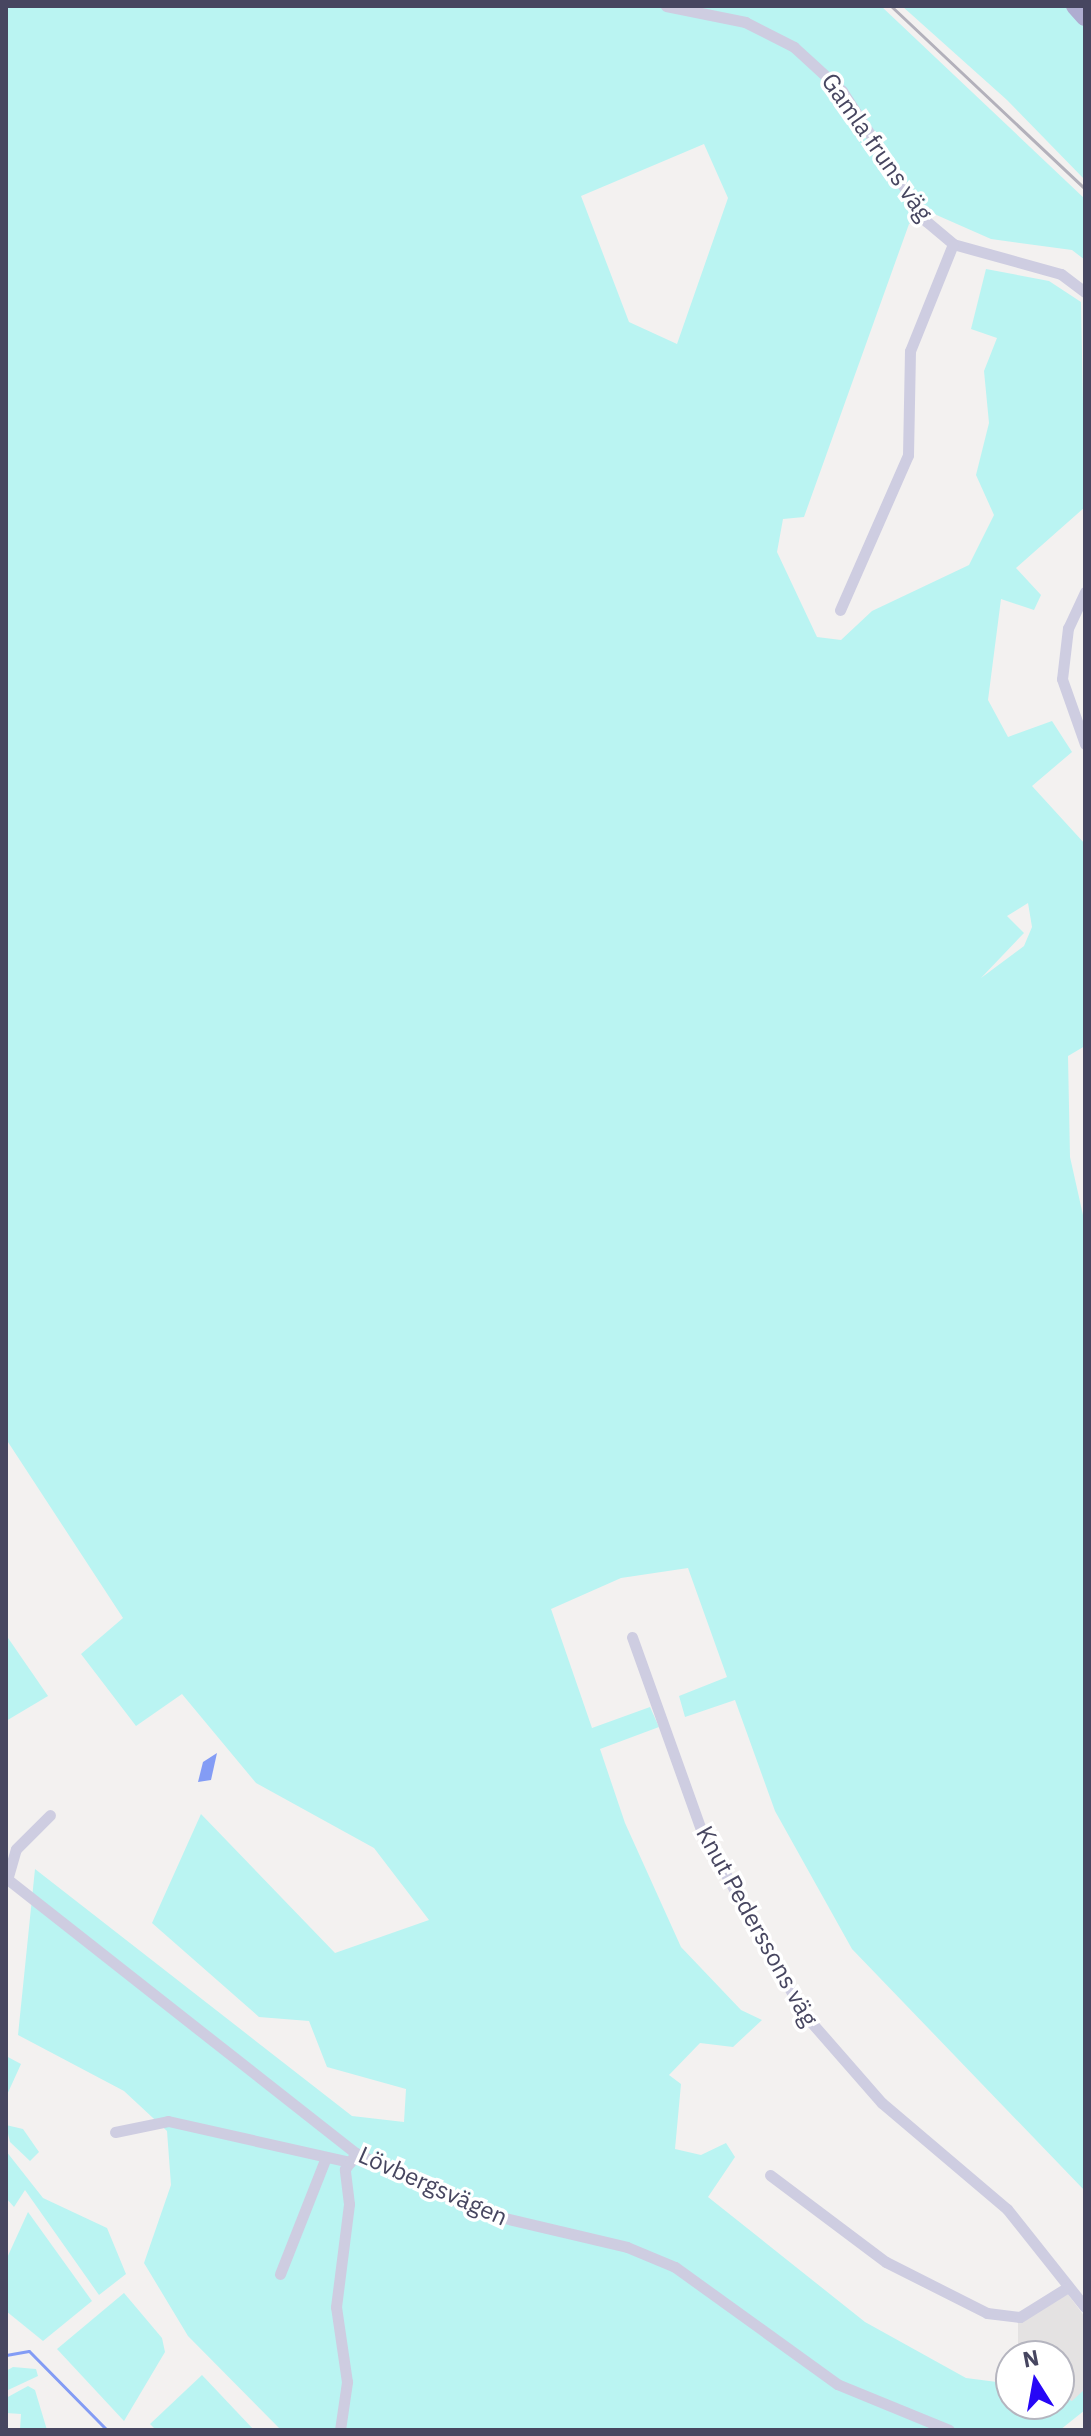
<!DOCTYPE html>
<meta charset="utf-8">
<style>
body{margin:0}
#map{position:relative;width:1091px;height:2436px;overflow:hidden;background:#f3f1f0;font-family:"IBM Plex Sans",sans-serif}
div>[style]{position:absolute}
.education>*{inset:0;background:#e4e2e2}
.green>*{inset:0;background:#baf4f2}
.water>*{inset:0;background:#839cf5}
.stream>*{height:3px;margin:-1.5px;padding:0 1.5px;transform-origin:1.5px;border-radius:1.5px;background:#839cf5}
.street>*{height:11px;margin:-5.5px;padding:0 5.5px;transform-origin:5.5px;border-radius:5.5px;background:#cecde1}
.primary>*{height:18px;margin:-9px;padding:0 9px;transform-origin:9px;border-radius:9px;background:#afadd1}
.rail>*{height:3px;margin:-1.5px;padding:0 1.5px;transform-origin:1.5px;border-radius:1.5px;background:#b3b1bb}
span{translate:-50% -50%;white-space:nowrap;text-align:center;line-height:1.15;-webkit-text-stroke:7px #fff;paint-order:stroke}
.street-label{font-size:24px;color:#474660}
.frame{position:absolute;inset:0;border:8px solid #474660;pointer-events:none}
.north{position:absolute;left:995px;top:2340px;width:80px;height:80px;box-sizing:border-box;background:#fff;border:2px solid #b5b5bf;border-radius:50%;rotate:349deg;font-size:22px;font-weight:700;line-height:32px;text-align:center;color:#474660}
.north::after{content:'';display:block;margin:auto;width:28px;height:36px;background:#2707f6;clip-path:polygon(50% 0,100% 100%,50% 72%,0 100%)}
</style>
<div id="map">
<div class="education">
<div style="clip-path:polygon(1067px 2293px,1085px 2317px,1085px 2404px,1059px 2398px,1059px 2356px,1018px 2356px,1018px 2322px)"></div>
</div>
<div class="green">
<div style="clip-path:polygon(evenodd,6px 6px,881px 6px,1085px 199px,1085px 260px,1072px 250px,991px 239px,932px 213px,909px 224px,804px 517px,783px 519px,777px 552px,817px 637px,841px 640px,872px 611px,969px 565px,994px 515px,976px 475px,989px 423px,984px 371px,997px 338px,971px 329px,986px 269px,1049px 281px,1081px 302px,1085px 507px,1016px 568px,1041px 595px,1034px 610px,1001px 599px,988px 700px,1008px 737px,1052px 721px,1072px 752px,1032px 786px,1085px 844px,1085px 1046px,1068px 1056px,1070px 1157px,1085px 1224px,1085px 2191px,852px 1949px,775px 1811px,735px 1700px,685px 1717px,679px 1696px,727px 1677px,688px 1568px,621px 1578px,551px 1609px,592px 1728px,650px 1707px,659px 1727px,600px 1749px,625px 1823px,681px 1947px,741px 2010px,762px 2020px,733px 2047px,700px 2043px,669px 2075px,681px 2084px,675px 2149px,701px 2155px,726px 2143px,735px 2157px,708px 2197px,865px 2322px,966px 2378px,997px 2382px,1011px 2375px,1011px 2404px,1059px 2404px,1059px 2395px,1072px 2401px,1085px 2389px,1085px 2410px,1060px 2430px,281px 2430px,188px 2336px,144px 2263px,171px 2185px,167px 2131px,124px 2091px,18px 2035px,35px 1869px,352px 2116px,404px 2122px,406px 2089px,327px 2067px,309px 2021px,259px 2017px,152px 1923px,201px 1814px,335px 1953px,429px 1920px,374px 1848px,256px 1783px,182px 1694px,136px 1726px,81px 1654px,123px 1618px,6px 1439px,6px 6px,704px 144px,728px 198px,677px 344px,629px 322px,581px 196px,704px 144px,6px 6px,1028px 903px,1032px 927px,1024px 946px,981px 978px,1024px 933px,1007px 916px,1028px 903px)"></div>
<div style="clip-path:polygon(902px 6px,1085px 6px,1085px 180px,1007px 100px)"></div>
<div style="clip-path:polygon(6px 1635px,48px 1696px,6px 1721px)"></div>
<div style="clip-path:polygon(6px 2056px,21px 2064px,6px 2097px)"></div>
<div style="clip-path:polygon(6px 2125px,23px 2129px,39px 2152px,30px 2161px,10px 2142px)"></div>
<div style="clip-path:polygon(6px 2151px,43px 2198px,107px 2228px,126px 2274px,99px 2295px,25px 2190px,14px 2207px,6px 2198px)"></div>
<div style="clip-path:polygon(28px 2212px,92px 2301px,43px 2341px,6px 2311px,6px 2260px)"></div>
<div style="clip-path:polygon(124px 2293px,162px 2338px,165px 2352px,124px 2421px,57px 2349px)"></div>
<div style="clip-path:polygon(13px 2367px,36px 2369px,38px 2376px,6px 2391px,6px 2371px)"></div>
<div style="clip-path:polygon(202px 2375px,254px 2430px,156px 2430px,150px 2424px)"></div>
<div style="clip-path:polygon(28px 2386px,35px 2390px,47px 2430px,20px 2430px,21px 2414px,6px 2413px,6px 2398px)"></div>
</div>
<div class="water">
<div style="clip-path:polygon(217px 1753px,211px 1780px,198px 1782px,203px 1762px)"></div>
</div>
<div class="stream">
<div style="left:6px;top:2355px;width:23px;rotate:-10deg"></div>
<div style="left:29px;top:2351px;width:111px;rotate:45.4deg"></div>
</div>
<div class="street">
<div style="left:666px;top:6px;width:81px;rotate:11.4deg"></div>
<div style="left:745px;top:22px;width:55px;rotate:27deg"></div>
<div style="left:794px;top:47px;width:65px;rotate:42.5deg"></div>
<div style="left:842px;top:91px;width:155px;rotate:57.1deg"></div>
<div style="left:926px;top:221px;width:35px;rotate:40deg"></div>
<div style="left:953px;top:244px;width:112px;rotate:15.5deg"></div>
<div style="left:1061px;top:274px;width:30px;rotate:37deg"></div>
<div style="left:1085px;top:592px;width:40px;rotate:115deg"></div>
<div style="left:1068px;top:628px;width:51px;rotate:96.7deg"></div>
<div style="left:1062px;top:679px;width:69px;rotate:70.5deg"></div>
<div style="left:840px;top:610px;width:169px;rotate:-66.3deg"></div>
<div style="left:908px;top:455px;width:104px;rotate:-88.9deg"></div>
<div style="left:910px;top:351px;width:115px;rotate:-68.1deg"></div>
<div style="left:632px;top:1637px;width:205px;rotate:70.3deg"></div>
<div style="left:701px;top:1830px;width:211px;rotate:60.8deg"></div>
<div style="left:804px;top:2014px;width:118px;rotate:48.8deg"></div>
<div style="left:882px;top:2103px;width:164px;rotate:40.3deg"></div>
<div style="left:1007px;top:2209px;width:125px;rotate:51.5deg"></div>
<div style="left:6px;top:1878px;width:445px;rotate:38.2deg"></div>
<div style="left:356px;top:2153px;width:136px;rotate:25.6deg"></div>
<div style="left:479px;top:2212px;width:152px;rotate:13.3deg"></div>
<div style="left:627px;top:2247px;width:52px;rotate:22.6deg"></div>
<div style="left:675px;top:2267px;width:200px;rotate:35.8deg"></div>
<div style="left:837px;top:2384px;width:121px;rotate:22.3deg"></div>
<div style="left:7px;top:1880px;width:32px;rotate:-74deg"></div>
<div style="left:16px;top:1849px;width:48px;rotate:-45deg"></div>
<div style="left:115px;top:2132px;width:54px;rotate:-11.7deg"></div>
<div style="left:168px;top:2121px;width:187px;rotate:12.7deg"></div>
<div style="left:770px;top:2175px;width:145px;rotate:36.9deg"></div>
<div style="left:886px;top:2262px;width:113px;rotate:26.8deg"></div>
<div style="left:987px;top:2313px;width:33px;rotate:7deg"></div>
<div style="left:1020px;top:2317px;width:57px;rotate:-32deg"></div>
<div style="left:280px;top:2274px;width:123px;rotate:-68.5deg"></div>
<div style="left:340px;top:2430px;width:49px;rotate:-81.7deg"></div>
<div style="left:347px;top:2382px;width:76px;rotate:-98.3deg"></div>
<div style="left:336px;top:2307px;width:104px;rotate:-82.8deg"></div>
<div style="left:349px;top:2204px;width:35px;rotate:-97deg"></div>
<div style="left:345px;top:2169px;width:19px;rotate:-55deg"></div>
</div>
<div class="primary">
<div style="left:1075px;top:6px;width:15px;rotate:48deg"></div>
</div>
<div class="rail">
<div style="left:891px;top:6px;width:267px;rotate:43.3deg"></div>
</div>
<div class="street-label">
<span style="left:877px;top:147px;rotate:55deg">Gamla fruns väg</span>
<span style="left:757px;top:1926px;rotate:61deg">Knut Pederssons väg</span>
<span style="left:433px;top:2186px;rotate:24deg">Lövbergsvägen</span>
</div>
<div class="frame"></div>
<div class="north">N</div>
</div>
